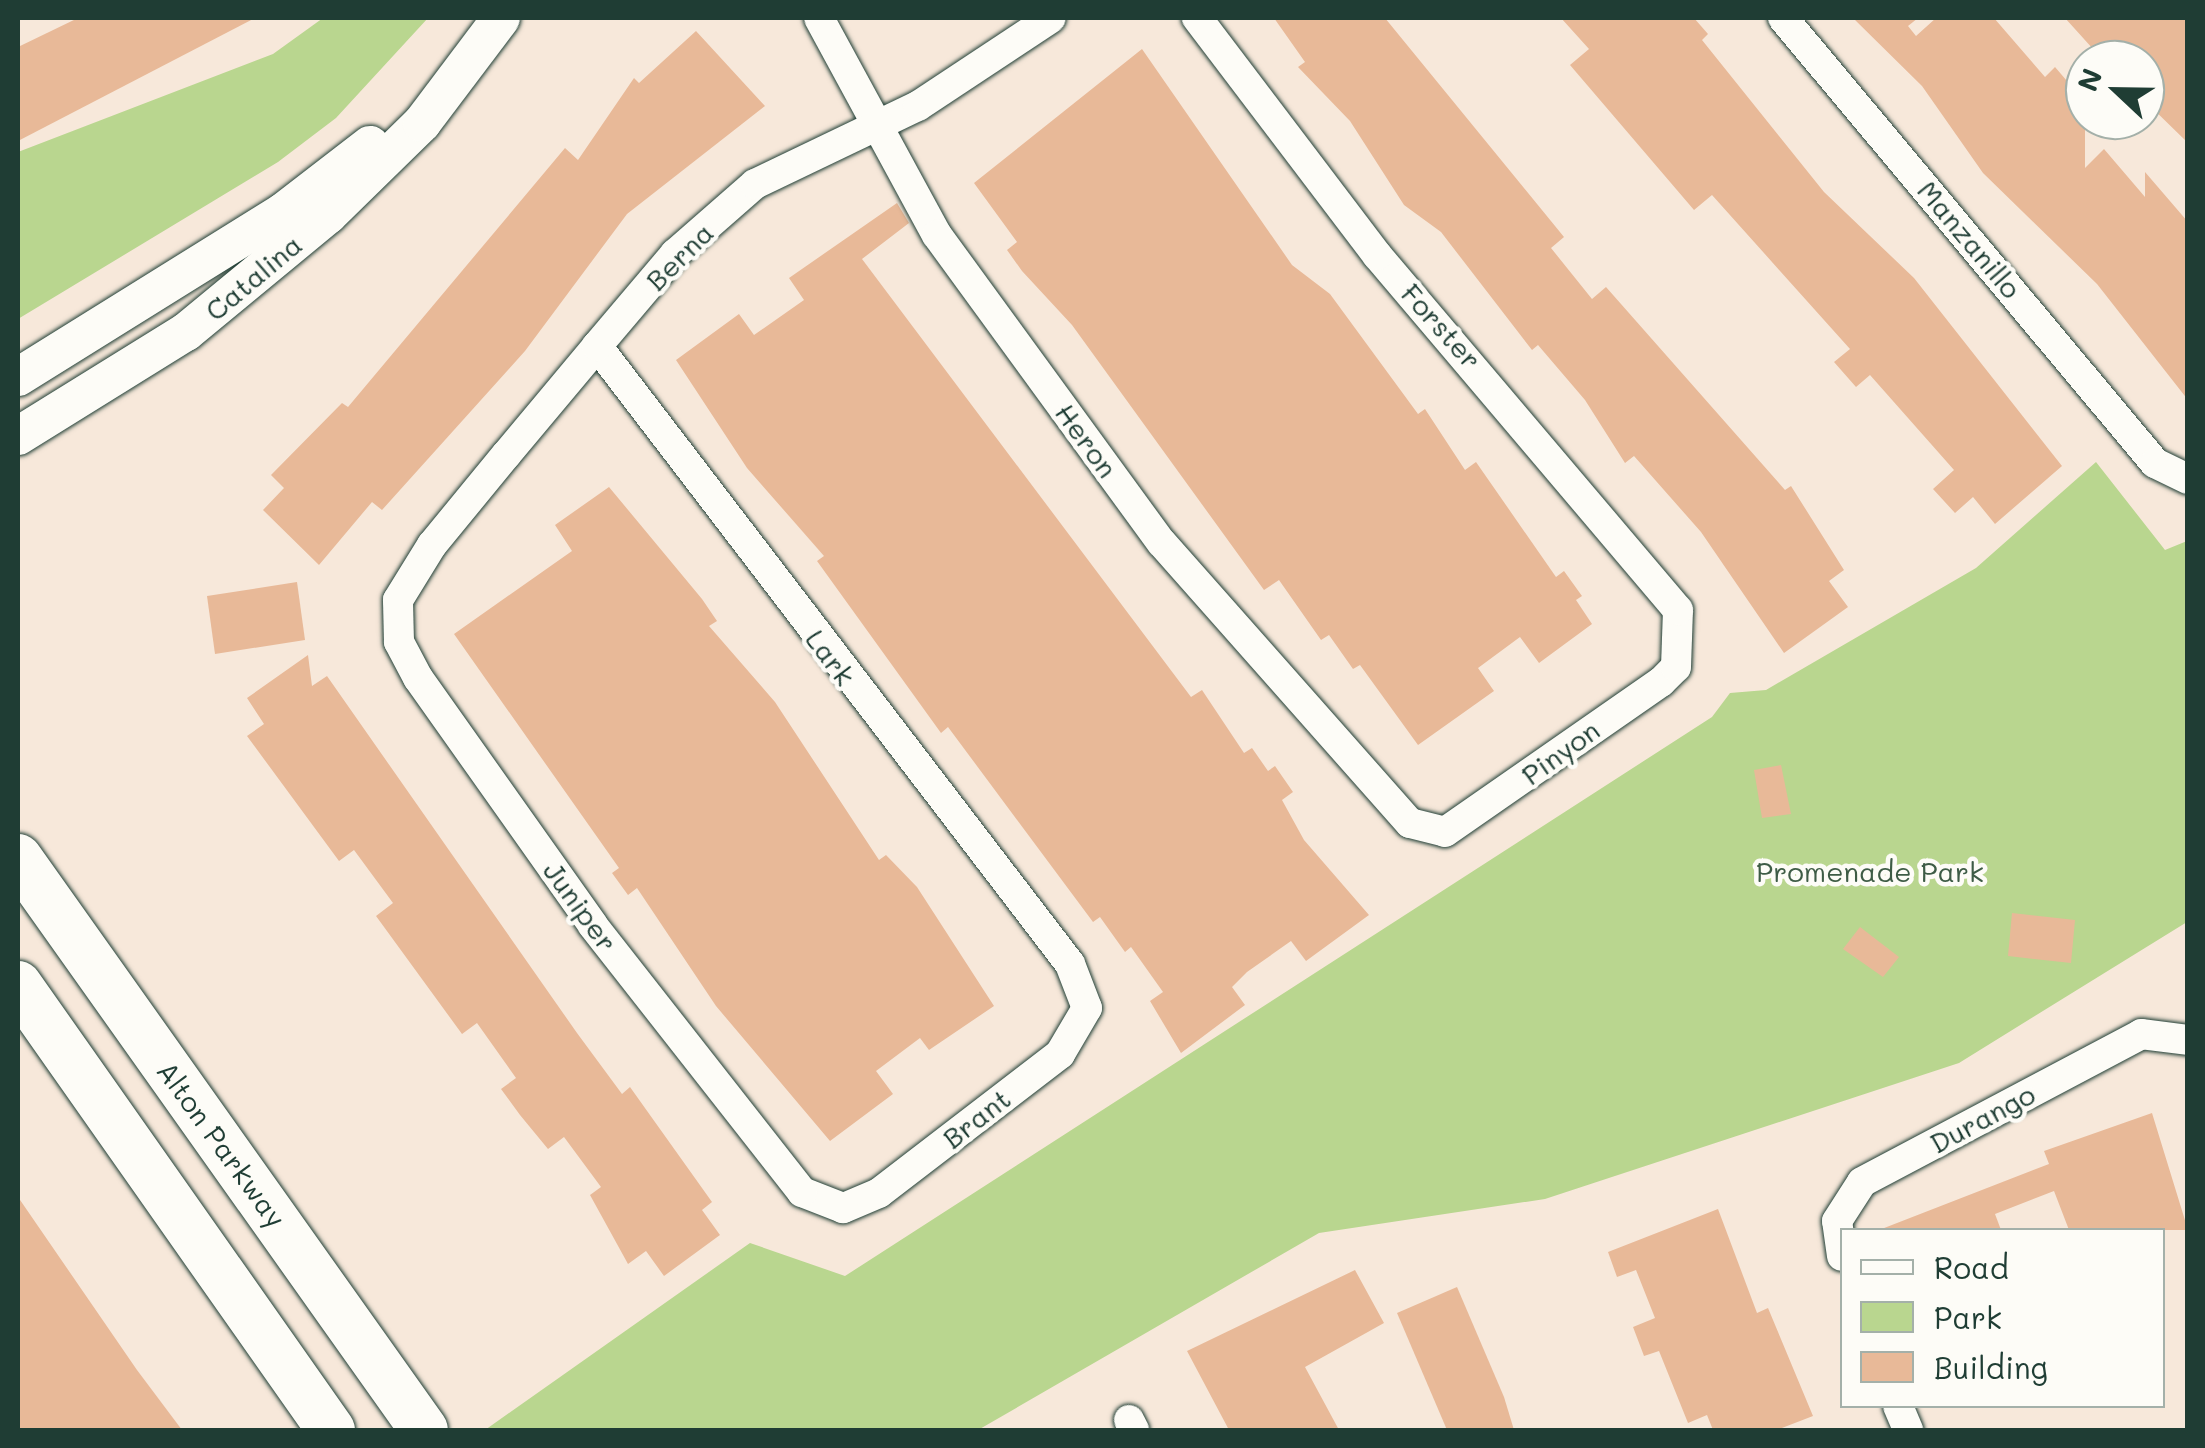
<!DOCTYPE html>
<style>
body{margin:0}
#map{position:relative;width:2205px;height:1448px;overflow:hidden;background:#f7e8da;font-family:Mali,sans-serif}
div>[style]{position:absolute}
.green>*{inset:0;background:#b9d68f}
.building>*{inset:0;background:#e8b998}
.roads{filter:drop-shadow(0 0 2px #1f3d34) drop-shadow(0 0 2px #1f3d34)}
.minor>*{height:30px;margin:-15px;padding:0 15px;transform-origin:15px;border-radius:15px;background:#fdfcf7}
.tertiary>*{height:38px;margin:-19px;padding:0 19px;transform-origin:19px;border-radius:19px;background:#fdfcf7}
.primary>*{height:48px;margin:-24px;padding:0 24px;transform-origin:24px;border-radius:24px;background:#fdfcf7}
span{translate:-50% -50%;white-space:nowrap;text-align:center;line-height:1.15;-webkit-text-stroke:9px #fdfcf7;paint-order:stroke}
.street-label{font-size:28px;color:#1f3d34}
.park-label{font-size:28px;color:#3e5c46}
.frame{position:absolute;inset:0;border:20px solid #1f3d34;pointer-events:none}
.legend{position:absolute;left:1840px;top:1228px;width:325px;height:180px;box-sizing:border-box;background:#fdfcf7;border:2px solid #a4b0a9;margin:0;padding:12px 18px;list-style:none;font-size:30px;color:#1f3d34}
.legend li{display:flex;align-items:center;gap:20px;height:50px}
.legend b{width:50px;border:2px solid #a4b0a9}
.north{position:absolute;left:2065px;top:40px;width:100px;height:100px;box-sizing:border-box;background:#fdfcf7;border:2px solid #a4b0a9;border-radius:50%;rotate:292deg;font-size:28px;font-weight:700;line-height:40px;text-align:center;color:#1f3d34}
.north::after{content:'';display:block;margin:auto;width:35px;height:45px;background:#1f3d34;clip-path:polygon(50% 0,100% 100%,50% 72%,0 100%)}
</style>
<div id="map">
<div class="green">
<div style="clip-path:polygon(323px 18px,428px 18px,336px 118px,278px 162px,18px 319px,18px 152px,273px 54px)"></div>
<div style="clip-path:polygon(2096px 462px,2165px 550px,2187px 541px,2187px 922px,1959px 1063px,1545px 1199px,1319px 1233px,978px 1430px,485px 1430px,750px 1243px,845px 1276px,1712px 717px,1730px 693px,1766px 690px,1976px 568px)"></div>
</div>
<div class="building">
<div style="clip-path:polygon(78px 18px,255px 18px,18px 141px,18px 47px)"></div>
<div style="clip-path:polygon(1274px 18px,1385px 18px,1564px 237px,1551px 248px,1592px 299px,1606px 287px,1785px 490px,1791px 486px,1844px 570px,1829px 581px,1848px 607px,1784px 653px,1701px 532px,1634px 456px,1625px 463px,1585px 400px,1538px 345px,1532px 350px,1441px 232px,1404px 205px,1350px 121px,1298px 67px,1305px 62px)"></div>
<div style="clip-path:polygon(1561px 18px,1694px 18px,1708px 34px,1702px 40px,1824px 192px,1914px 278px,2062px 466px,1995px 524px,1973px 497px,1955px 513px,1933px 489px,1954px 470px,1870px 375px,1856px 387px,1834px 362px,1850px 349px,1712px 195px,1694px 210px,1570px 65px,1589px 49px)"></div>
<div style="clip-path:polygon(1853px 18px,1918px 18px,1908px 26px,1916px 36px,1936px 18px,1994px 18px,2045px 77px,2055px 67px,2085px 102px,2085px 168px,2104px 149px,2145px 197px,2145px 172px,2188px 222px,2188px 400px,2097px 284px,1983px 173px,1922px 86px)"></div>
<div style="clip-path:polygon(2065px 18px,2188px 18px,2188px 143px,2145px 101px,2145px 60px,2103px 60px)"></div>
<div style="clip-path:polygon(696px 31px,765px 106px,627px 214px,525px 351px,382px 510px,372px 502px,319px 565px,263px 510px,284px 488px,271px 475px,342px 403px,348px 407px,565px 148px,578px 160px,634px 78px,639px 83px)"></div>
<div style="clip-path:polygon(1142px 49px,1292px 265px,1330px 294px,1418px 414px,1425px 409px,1465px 470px,1476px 462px,1556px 577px,1564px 571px,1582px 596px,1576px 600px,1592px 624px,1539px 663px,1520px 637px,1478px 668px,1494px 691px,1418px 745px,1360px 665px,1353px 669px,1329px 635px,1321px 640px,1279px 580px,1264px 590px,1072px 325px,1022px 271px,1007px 250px,1017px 242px,974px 183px)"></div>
<div style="clip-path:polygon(897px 203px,909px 223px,862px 259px,1191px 697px,1202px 690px,1244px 753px,1252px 748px,1268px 771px,1275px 766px,1293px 792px,1282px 800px,1304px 840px,1369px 915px,1306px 961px,1291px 941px,1247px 972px,1232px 987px,1245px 1005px,1181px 1053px,1150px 1001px,1163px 992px,1131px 947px,1125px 952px,1100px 917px,1093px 922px,948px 727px,941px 733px,817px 561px,824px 556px,747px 468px,676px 360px,739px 314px,754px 335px,804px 300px,789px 278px)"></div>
<div style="clip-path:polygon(609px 487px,702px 599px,717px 621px,709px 626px,775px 702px,879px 860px,886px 855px,917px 887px,994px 1006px,929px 1050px,920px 1038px,876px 1071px,893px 1094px,830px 1141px,716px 1006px,637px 888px,628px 895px,612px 873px,619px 868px,454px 634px,572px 551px,555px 525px)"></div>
<div style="clip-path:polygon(297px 582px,305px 640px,215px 654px,207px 596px)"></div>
<div style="clip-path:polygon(308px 655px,312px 686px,327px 676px,577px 1033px,622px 1094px,630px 1087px,712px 1202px,702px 1210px,720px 1235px,664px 1276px,646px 1251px,628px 1264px,590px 1195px,601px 1187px,564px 1137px,548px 1149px,520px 1115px,501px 1089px,516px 1078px,477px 1023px,462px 1034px,376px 916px,393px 903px,354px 850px,339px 861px,247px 736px,264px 724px,247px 698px)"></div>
<div style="clip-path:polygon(1781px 765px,1791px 814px,1762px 818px,1754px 770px)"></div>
<div style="clip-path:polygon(2012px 913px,2075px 920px,2071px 963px,2008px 956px)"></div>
<div style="clip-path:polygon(1860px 927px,1899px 957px,1883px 977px,1843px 949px)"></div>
<div style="clip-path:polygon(2152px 1113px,2188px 1230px,2069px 1230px,2054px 1191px,1995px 1214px,2001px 1230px,1879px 1230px,2049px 1164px,2044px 1151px)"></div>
<div style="clip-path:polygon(18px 1197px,137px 1370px,182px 1430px,18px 1430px)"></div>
<div style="clip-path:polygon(1718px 1209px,1757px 1313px,1768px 1308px,1813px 1416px,1777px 1430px,1713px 1430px,1707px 1415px,1688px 1423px,1659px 1351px,1644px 1356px,1633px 1327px,1655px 1318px,1636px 1270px,1617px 1277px,1608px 1252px)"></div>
<div style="clip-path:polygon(1355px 1270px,1384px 1323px,1305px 1367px,1339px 1430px,1229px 1430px,1187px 1351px)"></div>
<div style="clip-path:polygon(1457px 1287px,1504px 1397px,1514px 1430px,1447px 1430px,1397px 1313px)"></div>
</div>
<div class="roads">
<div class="minor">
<div style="left:819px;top:18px;width:247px;rotate:61.5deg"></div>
<div style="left:937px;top:235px;width:381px;rotate:53.9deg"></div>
<div style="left:1162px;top:543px;width:374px;rotate:48.5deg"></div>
<div style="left:1410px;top:823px;width:36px;rotate:14deg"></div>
<div style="left:1445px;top:832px;width:263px;rotate:-34.8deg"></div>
<div style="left:1661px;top:682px;width:21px;rotate:-45deg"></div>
<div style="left:1676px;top:667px;width:57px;rotate:-88deg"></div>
<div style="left:1678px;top:610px;width:465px;rotate:-130.3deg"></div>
<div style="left:1377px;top:255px;width:298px;rotate:-127.2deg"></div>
<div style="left:1783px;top:18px;width:580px;rotate:50.11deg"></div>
<div style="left:2155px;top:463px;width:37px;rotate:26deg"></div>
<div style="left:597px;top:346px;width:778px;rotate:52.57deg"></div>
<div style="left:1070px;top:964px;width:47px;rotate:68.9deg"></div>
<div style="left:1087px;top:1008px;width:53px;rotate:120.4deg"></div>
<div style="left:1060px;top:1054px;width:228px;rotate:142.5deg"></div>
<div style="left:879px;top:1193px;width:39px;rotate:157deg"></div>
<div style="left:843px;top:1208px;width:44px;rotate:-158.7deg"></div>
<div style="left:802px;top:1192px;width:339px;rotate:-128.1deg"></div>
<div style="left:593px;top:925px;width:303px;rotate:-125.3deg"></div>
<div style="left:418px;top:678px;width:41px;rotate:-117.8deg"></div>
<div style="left:399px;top:642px;width:42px;rotate:-91.4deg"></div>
<div style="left:398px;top:600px;width:65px;rotate:-58.3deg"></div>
<div style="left:432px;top:545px;width:117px;rotate:-50.6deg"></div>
<div style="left:506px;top:455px;width:142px;rotate:-50.1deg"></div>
<div style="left:597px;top:346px;width:121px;rotate:-49.7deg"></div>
<div style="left:675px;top:254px;width:106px;rotate:-41.2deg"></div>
<div style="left:755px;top:184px;width:181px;rotate:-25.6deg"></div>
<div style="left:918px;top:106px;width:159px;rotate:-33.5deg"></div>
<div style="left:1842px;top:1256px;width:35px;rotate:-98deg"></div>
<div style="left:1837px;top:1221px;width:46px;rotate:-57.3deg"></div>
<div style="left:1862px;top:1182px;width:316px;rotate:-27.9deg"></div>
<div style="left:2141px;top:1034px;width:47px;rotate:7.3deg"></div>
<div style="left:1898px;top:1406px;width:26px;rotate:67deg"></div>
<div style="left:1129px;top:1420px;width:11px;rotate:63deg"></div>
</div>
<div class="tertiary">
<div style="left:18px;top:377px;width:312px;rotate:-31.9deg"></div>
<div style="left:283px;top:212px;width:110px;rotate:-37.6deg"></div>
<div style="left:18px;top:436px;width:198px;rotate:-31.8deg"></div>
<div style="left:186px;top:332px;width:184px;rotate:-39.5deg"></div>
<div style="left:328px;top:215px;width:132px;rotate:-44.4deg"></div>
<div style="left:422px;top:123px;width:131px;rotate:-53deg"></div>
</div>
<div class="primary">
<div style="left:18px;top:858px;width:701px;rotate:54.63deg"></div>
<div style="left:18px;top:985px;width:544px;rotate:54.88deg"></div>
</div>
</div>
<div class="street-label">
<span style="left:1970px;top:239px;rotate:50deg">Manzanillo</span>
<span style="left:679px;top:256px;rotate:-45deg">Berna</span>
<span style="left:253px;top:277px;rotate:-40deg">Catalina</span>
<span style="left:1442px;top:326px;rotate:48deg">Forster</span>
<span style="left:1087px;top:440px;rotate:54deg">Heron</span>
<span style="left:831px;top:657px;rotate:53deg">Lark</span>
<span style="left:1560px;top:752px;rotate:-36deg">Pinyon</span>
<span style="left:581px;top:906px;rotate:54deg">Juniper</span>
<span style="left:976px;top:1118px;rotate:-38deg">Brant</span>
<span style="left:1982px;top:1118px;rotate:-28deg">Durango</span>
<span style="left:222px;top:1144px;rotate:54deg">Alton Parkway</span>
</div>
<div class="park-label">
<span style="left:1870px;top:871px">Promenade Park</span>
</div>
<div class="frame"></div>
<ul class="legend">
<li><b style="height:12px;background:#fdfcf7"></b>Road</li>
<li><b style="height:28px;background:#b9d68f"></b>Park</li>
<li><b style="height:28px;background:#e8b998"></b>Building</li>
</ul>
<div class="north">N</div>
</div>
